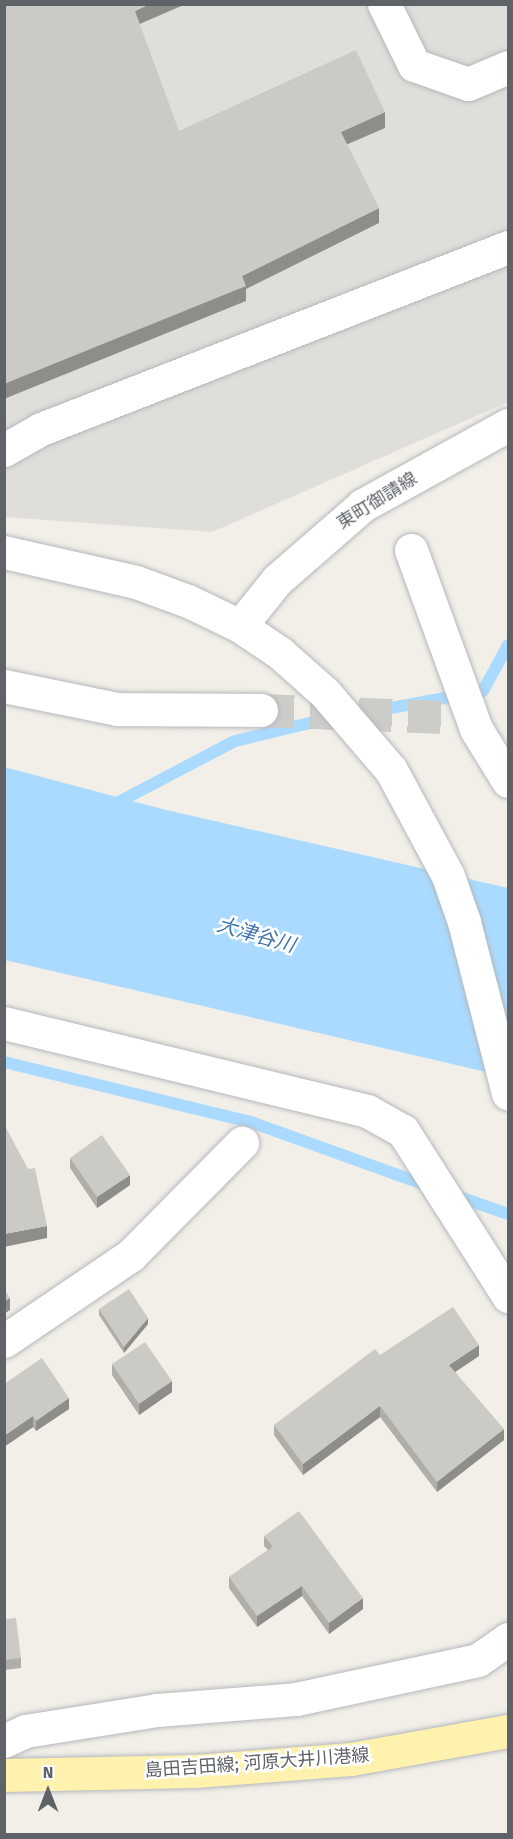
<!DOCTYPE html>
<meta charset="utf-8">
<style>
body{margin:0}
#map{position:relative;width:513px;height:1839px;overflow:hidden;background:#f1efe8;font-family:"Fira Sans","Noto Sans JP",sans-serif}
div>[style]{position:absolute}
.industrial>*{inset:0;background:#e0deda}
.water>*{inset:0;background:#aadaff}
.stream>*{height:12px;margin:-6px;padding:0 6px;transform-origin:6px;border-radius:6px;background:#aadaff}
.minor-tunnel>*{height:33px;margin-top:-16.5px;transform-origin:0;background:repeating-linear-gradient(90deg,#ccccc8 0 33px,transparent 0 49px)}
.roads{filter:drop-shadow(0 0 2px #b5b8bc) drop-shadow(0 0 2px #b5b8bc)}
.minor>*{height:33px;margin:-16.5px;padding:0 16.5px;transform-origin:16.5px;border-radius:16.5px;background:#fff}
.major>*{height:33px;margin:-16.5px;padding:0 16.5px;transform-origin:16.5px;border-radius:16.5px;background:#fff2af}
.wall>*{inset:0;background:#afaea9}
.shaded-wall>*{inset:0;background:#8f8d8a}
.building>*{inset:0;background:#cccac5}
span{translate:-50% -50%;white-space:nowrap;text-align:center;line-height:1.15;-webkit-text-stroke:5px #fff;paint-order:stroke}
.street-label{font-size:18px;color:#5f6368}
.water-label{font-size:20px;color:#4174aa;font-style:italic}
.frame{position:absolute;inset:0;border:6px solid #5f6368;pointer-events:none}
.north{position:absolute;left:18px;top:1761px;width:60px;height:60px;-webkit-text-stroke:4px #fff;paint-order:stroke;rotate:0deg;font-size:16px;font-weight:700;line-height:24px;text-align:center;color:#5f6368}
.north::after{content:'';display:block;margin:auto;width:21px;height:27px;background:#5f6368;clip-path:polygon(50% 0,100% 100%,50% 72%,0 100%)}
</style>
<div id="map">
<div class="industrial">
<div style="clip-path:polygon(4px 5px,508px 5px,508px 402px,212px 532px,5px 517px)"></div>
</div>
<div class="water">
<div style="clip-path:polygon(4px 767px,166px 810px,508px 888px,508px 1077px,5px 960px)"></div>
</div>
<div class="stream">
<div style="left:111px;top:806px;width:140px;rotate:-27.7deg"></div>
<div style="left:235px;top:741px;width:77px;rotate:-13.5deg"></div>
<div style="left:310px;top:723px;width:176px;rotate:-10.5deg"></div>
<div style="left:483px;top:691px;width:52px;rotate:-61.5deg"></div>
<div style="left:4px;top:1062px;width:254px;rotate:13.7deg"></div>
<div style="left:251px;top:1122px;width:189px;rotate:19.8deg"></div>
<div style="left:451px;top:1194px;width:60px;rotate:19.3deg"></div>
</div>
<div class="minor-tunnel">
<div style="left:261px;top:710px;width:183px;rotate:2.2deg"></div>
</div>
<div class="roads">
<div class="minor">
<div style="left:384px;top:4px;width:68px;rotate:63.8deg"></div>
<div style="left:414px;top:65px;width:57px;rotate:19.4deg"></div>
<div style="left:468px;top:84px;width:43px;rotate:-23deg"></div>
<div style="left:4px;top:450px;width:43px;rotate:-29.6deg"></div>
<div style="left:41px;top:429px;width:501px;rotate:-21.29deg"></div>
<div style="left:411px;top:550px;width:190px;rotate:70deg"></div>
<div style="left:476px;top:729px;width:61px;rotate:58.4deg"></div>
<div style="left:4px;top:552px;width:135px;rotate:12.8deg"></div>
<div style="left:136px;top:582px;width:55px;rotate:20.1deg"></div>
<div style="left:188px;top:601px;width:58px;rotate:25.7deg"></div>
<div style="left:240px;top:626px;width:48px;rotate:34deg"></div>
<div style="left:280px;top:653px;width:60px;rotate:41.6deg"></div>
<div style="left:325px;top:693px;width:101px;rotate:49.4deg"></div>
<div style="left:391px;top:770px;width:120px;rotate:61.7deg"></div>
<div style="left:448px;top:876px;width:49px;rotate:70.8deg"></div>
<div style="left:464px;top:922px;width:177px;rotate:75.6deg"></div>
<div style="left:240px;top:626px;width:59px;rotate:-51.2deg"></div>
<div style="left:277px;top:580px;width:114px;rotate:-41.1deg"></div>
<div style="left:363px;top:505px;width:166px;rotate:-28.9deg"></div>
<div style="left:4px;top:686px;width:115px;rotate:11.5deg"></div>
<div style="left:117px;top:709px;width:144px;rotate:0.4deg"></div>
<div style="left:4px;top:1023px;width:374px;rotate:13.6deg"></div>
<div style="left:367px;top:1111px;width:41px;rotate:29.1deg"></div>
<div style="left:403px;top:1131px;width:196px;rotate:57.5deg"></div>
<div style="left:4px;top:1341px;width:153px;rotate:-34.1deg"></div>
<div style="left:131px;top:1255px;width:158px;rotate:-45.3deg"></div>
<div style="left:4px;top:1741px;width:23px;rotate:-25deg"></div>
<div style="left:25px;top:1731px;width:134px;rotate:-9deg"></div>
<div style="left:157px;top:1710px;width:139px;rotate:-4.5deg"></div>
<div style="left:296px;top:1699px;width:186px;rotate:-12.1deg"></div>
<div style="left:478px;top:1660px;width:37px;rotate:-35deg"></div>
</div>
<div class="major">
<div style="left:4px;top:1775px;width:191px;rotate:-1.2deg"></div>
<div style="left:195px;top:1771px;width:156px;rotate:-4.4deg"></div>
<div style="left:351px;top:1759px;width:159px;rotate:-10.1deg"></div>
</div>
</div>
<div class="wall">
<div style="clip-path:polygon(70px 1158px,130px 1185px,97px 1208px,70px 1168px)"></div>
<div style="clip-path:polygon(99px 1309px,148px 1324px,124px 1353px,99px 1315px)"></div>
<div style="clip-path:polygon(479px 1356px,455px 1372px,504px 1440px,437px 1492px,380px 1417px,303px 1475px,274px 1435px,274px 1425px)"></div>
<div style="clip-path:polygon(112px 1364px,172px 1392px,139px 1415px,112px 1375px)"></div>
<div style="clip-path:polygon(4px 1384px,69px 1409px,36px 1431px,33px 1427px,4px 1447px)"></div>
<div style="clip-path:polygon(264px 1536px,363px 1609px,329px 1634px,302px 1596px,257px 1627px,229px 1588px,229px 1577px,268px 1550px,264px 1546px)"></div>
<div style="clip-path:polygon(4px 1619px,21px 1658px,21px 1668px,4px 1670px)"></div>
</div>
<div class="shaded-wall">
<div style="clip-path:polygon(150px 4px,186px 4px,135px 26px,135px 11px)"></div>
<div style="clip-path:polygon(385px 112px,385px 128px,341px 147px,341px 132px)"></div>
<div style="clip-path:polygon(379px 208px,379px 223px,246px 289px,246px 301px,4px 399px,4px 384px,242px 276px)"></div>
<div style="clip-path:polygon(130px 1175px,130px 1185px,97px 1208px,97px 1197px)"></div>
<div style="clip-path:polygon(47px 1226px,47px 1238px,4px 1247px,4px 1234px)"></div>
<div style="clip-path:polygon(10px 1298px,10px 1310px,4px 1314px,4px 1301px)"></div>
<div style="clip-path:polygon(148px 1318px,148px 1324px,124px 1353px,124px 1347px)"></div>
<div style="clip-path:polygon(479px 1345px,479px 1356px,449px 1376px,449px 1365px)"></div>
<div style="clip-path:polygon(172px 1381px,172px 1392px,139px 1415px,139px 1404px)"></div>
<div style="clip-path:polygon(69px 1398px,69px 1409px,36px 1431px,36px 1421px)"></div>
<div style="clip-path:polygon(380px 1406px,380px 1417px,303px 1475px,303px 1464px)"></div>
<div style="clip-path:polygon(33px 1416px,33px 1427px,4px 1447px,4px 1436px)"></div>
<div style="clip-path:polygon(504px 1429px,504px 1440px,437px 1492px,437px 1482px)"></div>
<div style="clip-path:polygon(302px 1586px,302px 1596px,257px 1627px,257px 1616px)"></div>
<div style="clip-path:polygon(363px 1598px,363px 1609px,329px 1634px,329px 1623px)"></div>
</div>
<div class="building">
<div style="clip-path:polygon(4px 4px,150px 4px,135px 11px,179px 131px,356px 50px,385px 112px,341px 132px,379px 208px,242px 276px,246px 286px,4px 384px)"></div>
<div style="clip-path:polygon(4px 1124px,28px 1169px,35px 1168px,47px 1226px,4px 1234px)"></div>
<div style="clip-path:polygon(102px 1135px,130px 1175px,97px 1197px,70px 1158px)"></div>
<div style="clip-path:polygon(4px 1288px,10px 1298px,4px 1301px)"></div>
<div style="clip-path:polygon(129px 1289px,148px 1318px,124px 1347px,99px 1309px)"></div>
<div style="clip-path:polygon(453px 1307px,479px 1345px,449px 1365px,504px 1429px,437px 1482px,380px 1406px,303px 1464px,274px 1425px,375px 1349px,380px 1355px)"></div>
<div style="clip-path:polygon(145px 1342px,172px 1381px,139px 1404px,112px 1364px)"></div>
<div style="clip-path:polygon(42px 1358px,69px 1398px,36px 1421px,33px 1416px,4px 1436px,4px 1384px)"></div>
<div style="clip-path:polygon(299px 1511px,363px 1598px,329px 1623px,302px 1586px,257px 1616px,229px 1577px,273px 1547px,264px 1536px)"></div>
<div style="clip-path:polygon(16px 1618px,21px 1658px,4px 1660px,4px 1619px)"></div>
</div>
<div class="street-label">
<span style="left:377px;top:501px;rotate:-32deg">東町御請線</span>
<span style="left:257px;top:1763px;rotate:-4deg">島田吉田線; 河原大井川港線</span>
</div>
<div class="water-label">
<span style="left:256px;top:935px;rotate:16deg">大津谷川</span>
</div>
<div class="frame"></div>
<div class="north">N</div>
</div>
